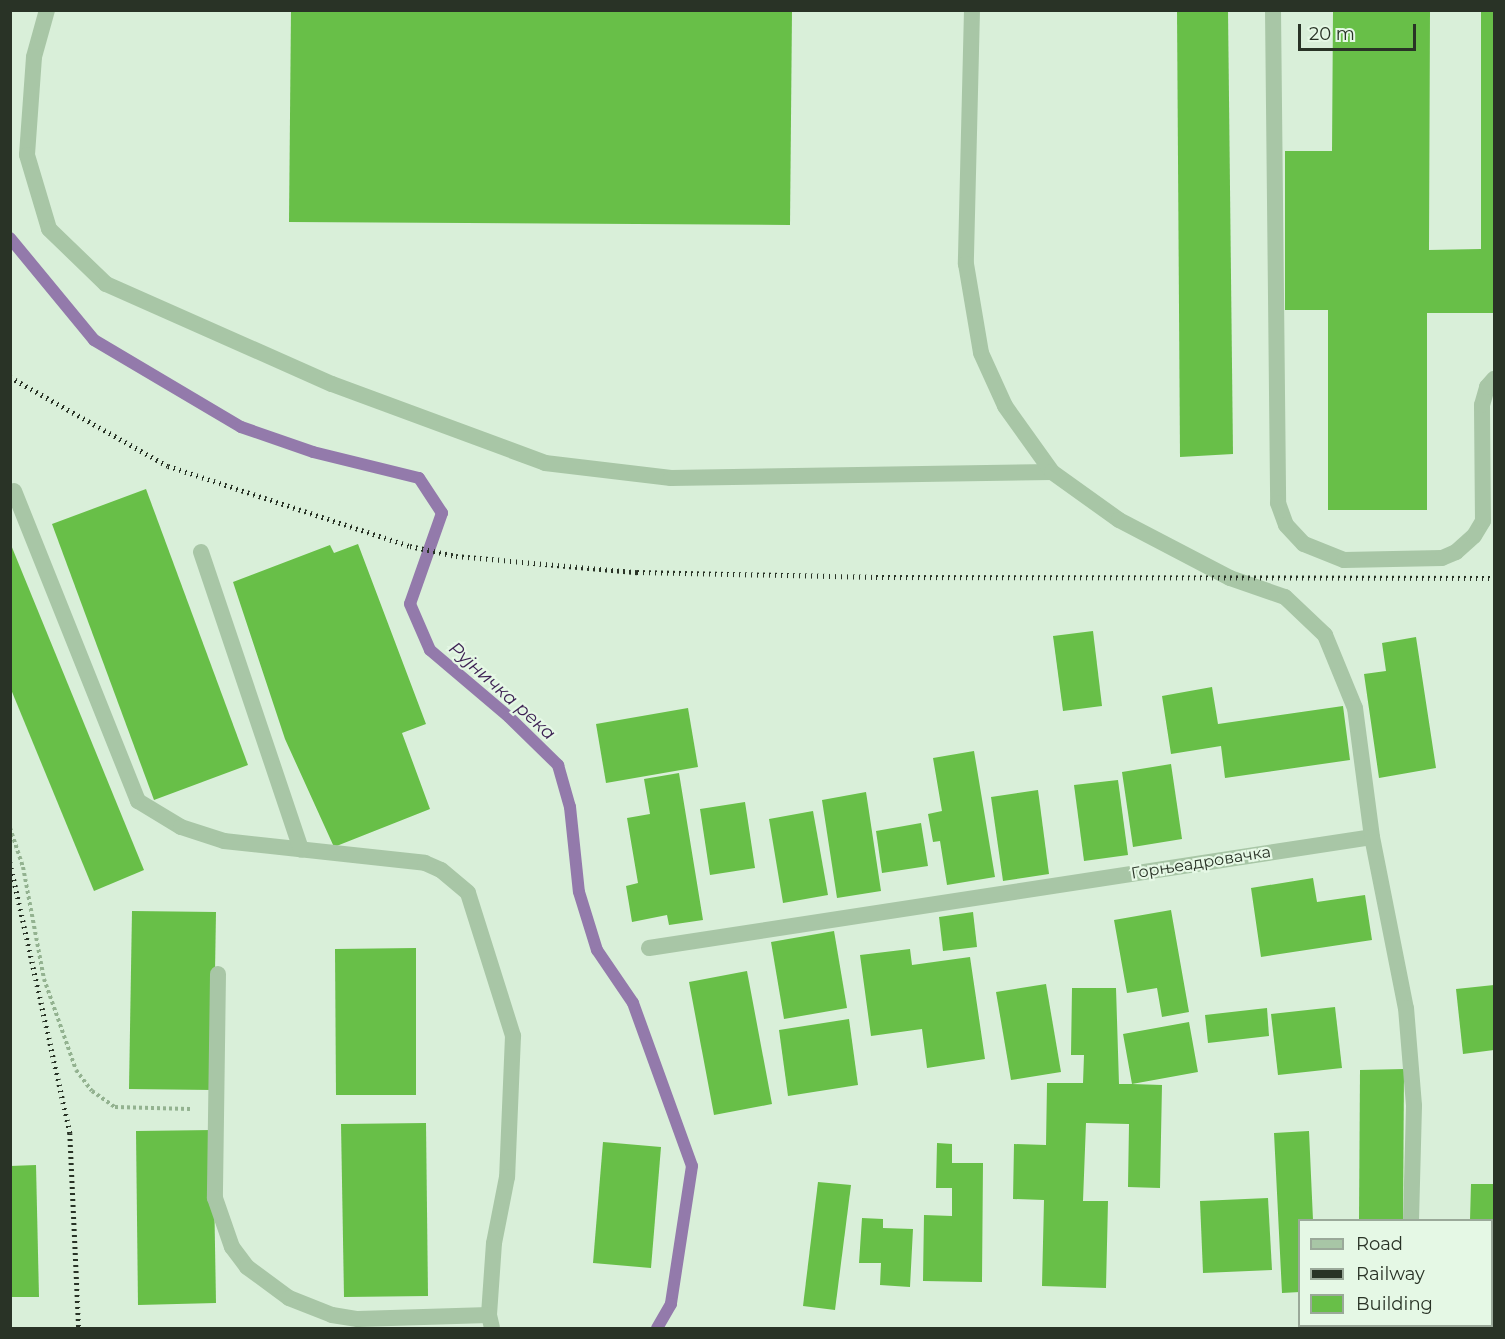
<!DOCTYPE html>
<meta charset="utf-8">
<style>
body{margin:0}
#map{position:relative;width:1505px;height:1339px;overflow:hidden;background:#d9efd9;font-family:Montserrat,sans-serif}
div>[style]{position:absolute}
.stream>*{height:12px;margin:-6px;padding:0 6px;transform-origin:6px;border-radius:6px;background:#937aab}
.building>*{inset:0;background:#68bf48}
.path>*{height:4px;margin-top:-2px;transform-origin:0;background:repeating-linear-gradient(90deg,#93b290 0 3px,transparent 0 6px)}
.service>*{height:16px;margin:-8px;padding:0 8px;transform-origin:8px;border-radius:8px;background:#a8c6a6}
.minor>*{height:16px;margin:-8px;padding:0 8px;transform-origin:8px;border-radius:8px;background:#a8c6a6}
.rail>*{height:4.5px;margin-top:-2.25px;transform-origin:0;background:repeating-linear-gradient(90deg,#293326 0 1.5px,transparent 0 6px)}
span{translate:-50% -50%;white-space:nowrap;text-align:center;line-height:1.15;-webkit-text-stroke:4.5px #e5f8e5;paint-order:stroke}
.street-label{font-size:16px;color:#293326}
.water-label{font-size:18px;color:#3b1f52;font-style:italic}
.frame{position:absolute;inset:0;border:12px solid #293326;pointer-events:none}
.legend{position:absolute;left:1298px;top:1219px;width:195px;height:108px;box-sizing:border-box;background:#e5f8e5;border:2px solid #9aa999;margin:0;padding:8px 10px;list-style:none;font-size:18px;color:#293326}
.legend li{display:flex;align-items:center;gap:12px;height:30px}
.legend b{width:30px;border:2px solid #9aa999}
.scale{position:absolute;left:1298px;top:24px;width:118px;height:27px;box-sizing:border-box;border:3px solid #293326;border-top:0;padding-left:8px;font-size:18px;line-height:21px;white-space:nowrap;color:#293326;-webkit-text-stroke:4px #e5f8e5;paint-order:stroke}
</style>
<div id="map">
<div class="stream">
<div style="left:10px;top:238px;width:132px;rotate:50.5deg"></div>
<div style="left:94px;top:340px;width:171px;rotate:30.6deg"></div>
<div style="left:241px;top:427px;width:76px;rotate:19.1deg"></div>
<div style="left:313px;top:452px;width:109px;rotate:13.8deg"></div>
<div style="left:419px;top:478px;width:42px;rotate:56.7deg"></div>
<div style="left:442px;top:513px;width:96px;rotate:109.4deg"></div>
<div style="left:410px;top:604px;width:50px;rotate:66.5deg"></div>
<div style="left:430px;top:650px;width:104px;rotate:40.3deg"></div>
<div style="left:509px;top:717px;width:69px;rotate:44.4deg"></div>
<div style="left:558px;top:765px;width:44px;rotate:74.1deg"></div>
<div style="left:570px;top:807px;width:85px;rotate:84deg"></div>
<div style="left:579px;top:892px;width:61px;rotate:72.8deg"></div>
<div style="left:597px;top:950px;width:64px;rotate:55.8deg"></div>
<div style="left:633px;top:1003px;width:173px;rotate:70.1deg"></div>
<div style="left:692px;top:1166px;width:140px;rotate:98.7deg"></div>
<div style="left:671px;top:1304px;width:28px;rotate:120deg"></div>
</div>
<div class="building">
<div style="clip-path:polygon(291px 10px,792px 10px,790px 225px,289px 222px)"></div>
<div style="clip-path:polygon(1177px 10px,1228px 10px,1233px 454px,1180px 457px)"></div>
<div style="clip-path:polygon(1333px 10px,1430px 10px,1429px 250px,1481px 249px,1481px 10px,1494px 10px,1494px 313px,1427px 313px,1427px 510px,1328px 510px,1328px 310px,1285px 310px,1285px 151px,1332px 151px)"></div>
<div style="clip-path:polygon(146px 489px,248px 765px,154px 800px,52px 524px)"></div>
<div style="clip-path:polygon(358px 544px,426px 724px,402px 733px,430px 809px,334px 847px,285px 739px,233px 582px,330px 545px,334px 553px)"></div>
<div style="clip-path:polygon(11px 545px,144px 870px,94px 891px,10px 687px)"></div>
<div style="clip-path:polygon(1093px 631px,1102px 706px,1063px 711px,1053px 636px)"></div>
<div style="clip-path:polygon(1416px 637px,1436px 768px,1379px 778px,1364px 674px,1386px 671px,1382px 643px)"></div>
<div style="clip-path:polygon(1212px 687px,1218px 724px,1343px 706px,1350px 760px,1225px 778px,1221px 746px,1171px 754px,1162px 696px)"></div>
<div style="clip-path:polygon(688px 708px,698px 767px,606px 783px,596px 724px)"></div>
<div style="clip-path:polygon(974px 751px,995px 877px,947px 885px,940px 841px,933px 842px,928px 814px,942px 811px,933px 758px)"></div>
<div style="clip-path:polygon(1171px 764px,1182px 839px,1133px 847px,1122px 772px)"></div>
<div style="clip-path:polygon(679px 773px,703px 920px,669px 925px,667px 915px,632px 922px,626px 886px,638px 883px,627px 818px,650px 814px,644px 779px)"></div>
<div style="clip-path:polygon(1118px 780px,1128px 855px,1084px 861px,1074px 785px)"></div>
<div style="clip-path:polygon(1038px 790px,1049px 874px,1003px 881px,991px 797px)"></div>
<div style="clip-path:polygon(866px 792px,881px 891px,837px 898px,822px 800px)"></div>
<div style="clip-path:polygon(745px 802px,755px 868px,710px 875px,700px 809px)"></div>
<div style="clip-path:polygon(813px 811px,828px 895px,783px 903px,769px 819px)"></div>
<div style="clip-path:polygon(921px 823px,928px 866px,882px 873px,876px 831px)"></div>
<div style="clip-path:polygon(1313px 878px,1317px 902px,1365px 895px,1372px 940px,1261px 957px,1251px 888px)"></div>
<div style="clip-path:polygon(1171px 910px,1189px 1012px,1162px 1017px,1157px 988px,1127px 993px,1114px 920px)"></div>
<div style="clip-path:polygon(132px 911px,216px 912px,213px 1090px,129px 1089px)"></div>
<div style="clip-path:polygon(973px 912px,977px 947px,943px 951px,939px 917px)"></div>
<div style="clip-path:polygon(834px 931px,847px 1008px,784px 1019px,771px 942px)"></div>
<div style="clip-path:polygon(416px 948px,416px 1095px,336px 1095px,335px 949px)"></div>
<div style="clip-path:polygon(910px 949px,912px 965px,970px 957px,985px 1059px,927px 1068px,922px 1029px,871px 1036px,860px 955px)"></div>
<div style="clip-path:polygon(747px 971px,772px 1104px,714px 1115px,689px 982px)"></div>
<div style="clip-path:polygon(1046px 984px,1061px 1072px,1011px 1080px,996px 992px)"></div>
<div style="clip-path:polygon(1494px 985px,1494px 1050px,1463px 1054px,1456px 989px)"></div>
<div style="clip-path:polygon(1072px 988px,1116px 988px,1119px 1084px,1132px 1084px,1123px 1034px,1189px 1022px,1198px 1072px,1132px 1084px,1162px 1085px,1160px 1188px,1128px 1187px,1129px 1124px,1086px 1123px,1083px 1201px,1108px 1201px,1106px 1288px,1042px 1286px,1044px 1200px,1013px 1199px,1014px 1144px,1046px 1145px,1047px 1083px,1083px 1083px,1084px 1055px,1071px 1055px)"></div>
<div style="clip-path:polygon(1335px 1007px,1342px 1068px,1278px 1075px,1271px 1014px)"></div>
<div style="clip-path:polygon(1267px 1008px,1269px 1036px,1208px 1043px,1205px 1015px)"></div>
<div style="clip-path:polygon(849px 1019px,858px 1085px,788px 1096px,779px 1030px)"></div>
<div style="clip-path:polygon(1404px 1069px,1403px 1220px,1359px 1220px,1360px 1070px)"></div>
<div style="clip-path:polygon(426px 1123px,428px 1296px,344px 1297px,341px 1124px)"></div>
<div style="clip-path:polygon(213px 1130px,216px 1303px,138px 1305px,136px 1131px)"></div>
<div style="clip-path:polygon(1309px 1131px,1313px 1220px,1300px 1220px,1300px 1292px,1282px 1293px,1274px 1133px)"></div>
<div style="clip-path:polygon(603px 1142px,661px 1147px,651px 1268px,593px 1263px)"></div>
<div style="clip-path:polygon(937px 1143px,952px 1144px,952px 1163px,983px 1163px,982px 1282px,923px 1281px,924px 1215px,952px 1216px,952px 1188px,936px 1188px)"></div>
<div style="clip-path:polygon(36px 1165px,39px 1297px,10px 1297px,10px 1166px)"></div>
<div style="clip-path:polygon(818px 1182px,851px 1185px,835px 1310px,803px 1306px)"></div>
<div style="clip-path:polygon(1471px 1184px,1494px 1184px,1494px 1260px,1492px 1220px,1470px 1220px)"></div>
<div style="clip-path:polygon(1268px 1198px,1272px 1270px,1203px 1273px,1200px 1201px)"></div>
<div style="clip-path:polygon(862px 1218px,883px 1219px,883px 1228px,913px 1229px,910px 1287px,880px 1285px,881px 1263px,859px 1263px)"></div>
</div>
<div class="path">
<div style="left:10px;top:828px;width:41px;rotate:71.6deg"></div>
<div style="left:23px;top:867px;width:114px;rotate:79.4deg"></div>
<div style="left:44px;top:979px;width:96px;rotate:70.6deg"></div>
<div style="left:76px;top:1070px;width:26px;rotate:53deg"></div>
<div style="left:92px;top:1091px;width:28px;rotate:35deg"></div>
<div style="left:115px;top:1107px;width:75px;rotate:1.5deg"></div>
</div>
<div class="service">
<div style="left:47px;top:10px;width:49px;rotate:105.5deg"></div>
<div style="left:34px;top:57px;width:98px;rotate:94.1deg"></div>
<div style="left:27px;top:155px;width:77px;rotate:73.4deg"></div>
<div style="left:49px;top:229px;width:79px;rotate:44deg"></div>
<div style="left:106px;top:284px;width:247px;rotate:23.9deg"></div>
<div style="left:332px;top:384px;width:227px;rotate:20.3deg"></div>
<div style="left:545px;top:463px;width:127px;rotate:6.8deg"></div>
<div style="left:671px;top:478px;width:381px;rotate:-0.9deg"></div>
<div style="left:972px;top:10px;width:254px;rotate:91.4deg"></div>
<div style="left:966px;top:264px;width:90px;rotate:80.4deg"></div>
<div style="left:981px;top:353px;width:58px;rotate:65.6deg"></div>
<div style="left:1005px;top:406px;width:81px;rotate:54.5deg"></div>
<div style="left:1052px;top:472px;width:82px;rotate:35.6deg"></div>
<div style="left:1119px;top:520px;width:125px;rotate:27.6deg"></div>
<div style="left:1230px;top:578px;width:58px;rotate:19.1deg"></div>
<div style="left:1285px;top:597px;width:55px;rotate:43.5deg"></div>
<div style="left:1325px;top:635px;width:79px;rotate:67.7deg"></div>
<div style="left:1355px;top:708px;width:130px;rotate:82.5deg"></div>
<div style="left:1273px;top:10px;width:493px;rotate:89.4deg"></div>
<div style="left:1278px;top:503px;width:23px;rotate:70deg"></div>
<div style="left:1286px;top:525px;width:26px;rotate:47deg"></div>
<div style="left:1304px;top:544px;width:43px;rotate:21.8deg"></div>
<div style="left:1344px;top:560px;width:98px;rotate:-1.2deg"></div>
<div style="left:1442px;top:558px;width:15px;rotate:-23deg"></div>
<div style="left:1456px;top:552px;width:24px;rotate:-42deg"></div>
<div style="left:1474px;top:536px;width:17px;rotate:-59deg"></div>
<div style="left:1483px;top:521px;width:116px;rotate:-90.5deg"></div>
<div style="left:1482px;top:405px;width:19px;rotate:-74deg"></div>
<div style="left:1487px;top:387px;width:11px;rotate:-49deg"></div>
<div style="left:14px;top:491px;width:334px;rotate:68.2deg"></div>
<div style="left:138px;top:801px;width:50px;rotate:31.2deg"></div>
<div style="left:181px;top:827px;width:45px;rotate:18deg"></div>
<div style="left:224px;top:841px;width:202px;rotate:6.2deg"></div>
<div style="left:425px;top:863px;width:17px;rotate:24deg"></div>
<div style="left:441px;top:870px;width:35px;rotate:40deg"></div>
<div style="left:468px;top:893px;width:150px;rotate:72.5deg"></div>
<div style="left:513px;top:1036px;width:141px;rotate:92.4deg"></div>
<div style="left:507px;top:1177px;width:67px;rotate:101.1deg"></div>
<div style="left:494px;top:1243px;width:72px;rotate:94deg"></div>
<div style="left:489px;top:1315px;width:13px;rotate:77deg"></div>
<div style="left:201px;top:552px;width:314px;rotate:71.4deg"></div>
<div style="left:218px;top:974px;width:224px;rotate:90.8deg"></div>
<div style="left:215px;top:1198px;width:52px;rotate:70.9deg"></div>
<div style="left:232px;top:1247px;width:25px;rotate:53deg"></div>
<div style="left:247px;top:1267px;width:52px;rotate:36.4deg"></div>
<div style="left:289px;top:1298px;width:46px;rotate:21.6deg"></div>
<div style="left:332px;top:1315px;width:26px;rotate:9deg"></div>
<div style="left:358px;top:1319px;width:131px;rotate:-1.7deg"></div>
</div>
<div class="minor">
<div style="left:649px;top:948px;width:731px;rotate:-8.73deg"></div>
<div style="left:1372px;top:837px;width:174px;rotate:78.8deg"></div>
<div style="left:1406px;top:1008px;width:98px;rotate:85.3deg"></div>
<div style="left:1414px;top:1106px;width:114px;rotate:91.5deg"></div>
<div style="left:1409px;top:1328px;width:2px;rotate:-90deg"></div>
</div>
<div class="rail">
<div style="left:10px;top:377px;width:181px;rotate:29.4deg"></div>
<div style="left:168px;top:466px;width:255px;rotate:18.3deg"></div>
<div style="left:410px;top:546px;width:47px;rotate:12.3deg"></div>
<div style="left:456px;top:556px;width:182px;rotate:5.1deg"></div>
<div style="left:637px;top:572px;width:239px;rotate:1.2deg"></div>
<div style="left:876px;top:577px;width:618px;rotate:0.09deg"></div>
<div style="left:10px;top:862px;width:278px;rotate:77.5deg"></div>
<div style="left:70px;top:1133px;width:195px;rotate:87.4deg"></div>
</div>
<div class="street-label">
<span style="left:1201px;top:863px;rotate:-9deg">Горњеадровачка</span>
</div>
<div class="water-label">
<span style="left:502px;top:691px;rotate:42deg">Рујничка река</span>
</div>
<div class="frame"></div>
<ul class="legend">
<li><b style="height:8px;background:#a8c6a6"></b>Road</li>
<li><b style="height:8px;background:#293326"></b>Railway</li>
<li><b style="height:16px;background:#68bf48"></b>Building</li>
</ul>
<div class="scale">20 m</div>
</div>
